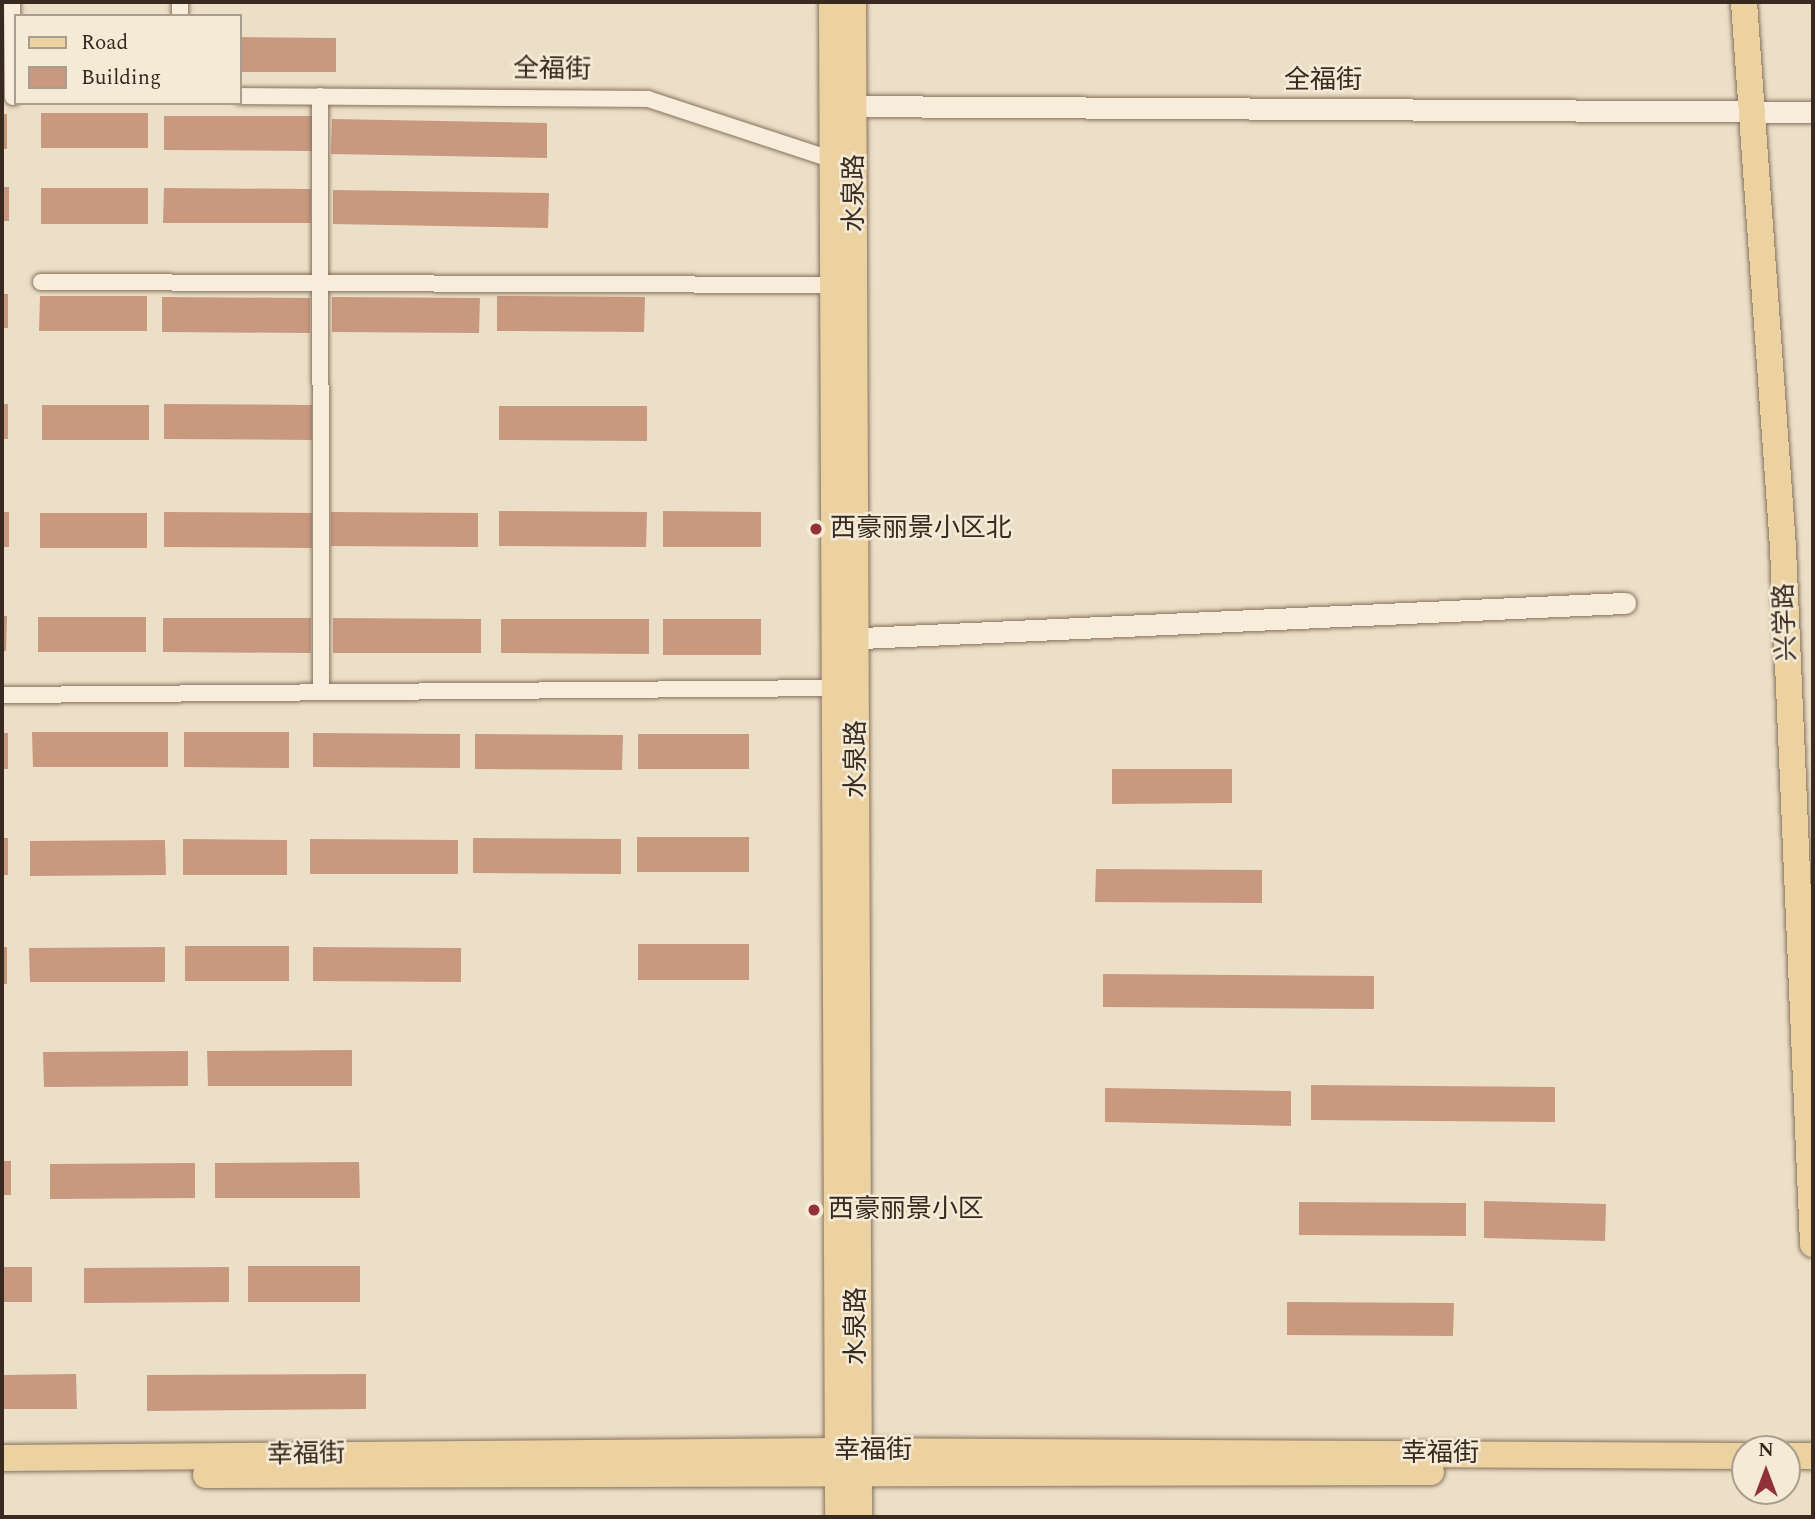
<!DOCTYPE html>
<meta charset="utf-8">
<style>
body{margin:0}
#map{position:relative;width:1815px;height:1519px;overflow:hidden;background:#ecdfc7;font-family:Spectral,"Noto Sans SC",serif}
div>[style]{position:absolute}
.building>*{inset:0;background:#c8997f}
.roads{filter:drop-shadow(0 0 2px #86715d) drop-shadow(0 0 2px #86715d)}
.minor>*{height:16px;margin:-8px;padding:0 8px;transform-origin:8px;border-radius:8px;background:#f7edda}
.tertiary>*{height:21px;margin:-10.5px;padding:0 10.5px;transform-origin:10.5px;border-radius:10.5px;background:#f7edda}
.primary>*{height:26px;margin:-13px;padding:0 13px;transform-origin:13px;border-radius:13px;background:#ecd1a1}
.dots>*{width:19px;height:19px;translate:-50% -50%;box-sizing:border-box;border:4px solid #f4ead6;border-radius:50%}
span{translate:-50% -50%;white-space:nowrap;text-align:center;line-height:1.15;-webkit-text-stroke:5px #f4ead6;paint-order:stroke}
.street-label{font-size:26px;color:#382a20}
.poi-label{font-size:26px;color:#382a20}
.left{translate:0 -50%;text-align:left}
.frame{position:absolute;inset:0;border:4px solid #382a20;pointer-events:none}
.legend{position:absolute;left:14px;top:14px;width:228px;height:91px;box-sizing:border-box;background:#f4ead6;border:2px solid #a99d8d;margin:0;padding:9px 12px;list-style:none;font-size:21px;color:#382a20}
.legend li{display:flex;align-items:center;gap:14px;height:35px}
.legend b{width:35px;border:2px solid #a99d8d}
.north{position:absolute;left:1731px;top:1435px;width:70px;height:70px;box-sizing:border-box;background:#f4ead6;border:2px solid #a99d8d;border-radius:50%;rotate:0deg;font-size:19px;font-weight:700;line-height:28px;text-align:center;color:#382a20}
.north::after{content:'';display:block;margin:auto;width:24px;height:32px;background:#923137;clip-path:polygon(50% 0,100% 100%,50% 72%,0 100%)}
</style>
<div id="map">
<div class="building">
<div style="clip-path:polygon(240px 37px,336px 38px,336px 72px,240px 72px)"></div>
<div style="clip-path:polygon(41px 113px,148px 113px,148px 148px,41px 148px)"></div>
<div style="clip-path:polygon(2px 114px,7px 114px,7px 149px,2px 149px)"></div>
<div style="clip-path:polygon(164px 116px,312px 116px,312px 151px,164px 150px)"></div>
<div style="clip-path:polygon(332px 119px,547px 123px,547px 158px,331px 154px)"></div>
<div style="clip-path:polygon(2px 187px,9px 187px,9px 221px,2px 221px)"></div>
<div style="clip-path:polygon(41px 188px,148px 188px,148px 224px,41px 224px)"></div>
<div style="clip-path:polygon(164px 188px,311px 189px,311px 223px,163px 223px)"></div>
<div style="clip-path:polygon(333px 190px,549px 193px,548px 228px,333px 224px)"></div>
<div style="clip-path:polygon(2px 294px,8px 294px,8px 328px,2px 328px)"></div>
<div style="clip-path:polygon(40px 296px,147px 296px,147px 331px,39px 331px)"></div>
<div style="clip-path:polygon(497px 296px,645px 297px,644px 332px,497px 331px)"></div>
<div style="clip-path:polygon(162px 297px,310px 298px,310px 333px,162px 332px)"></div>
<div style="clip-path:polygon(332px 297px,480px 298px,479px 333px,332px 332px)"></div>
<div style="clip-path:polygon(2px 404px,8px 404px,8px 439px,2px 439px)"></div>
<div style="clip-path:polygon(164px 404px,312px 405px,312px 440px,164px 439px)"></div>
<div style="clip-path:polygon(42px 405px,149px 405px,149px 440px,42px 440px)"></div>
<div style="clip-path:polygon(499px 406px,647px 406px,647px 441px,499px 440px)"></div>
<div style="clip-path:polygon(499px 511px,647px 512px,646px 547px,499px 546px)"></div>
<div style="clip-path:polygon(663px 511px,761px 512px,761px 547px,663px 547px)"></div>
<div style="clip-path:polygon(2px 512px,9px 512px,9px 547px,2px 547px)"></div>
<div style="clip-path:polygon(164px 512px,312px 513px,312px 548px,164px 547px)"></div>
<div style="clip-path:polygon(331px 512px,478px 513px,478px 547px,331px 546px)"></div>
<div style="clip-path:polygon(40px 513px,147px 513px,147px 548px,40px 548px)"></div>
<div style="clip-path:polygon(2px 616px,7px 616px,6px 651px,2px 651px)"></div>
<div style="clip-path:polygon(38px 617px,146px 617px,146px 652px,38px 652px)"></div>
<div style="clip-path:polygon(163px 618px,311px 618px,311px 653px,163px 652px)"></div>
<div style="clip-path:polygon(333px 618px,481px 619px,481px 653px,333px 653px)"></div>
<div style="clip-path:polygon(501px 619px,649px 619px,649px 654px,501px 653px)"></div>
<div style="clip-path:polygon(663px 619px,761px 619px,761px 655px,663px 655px)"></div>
<div style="clip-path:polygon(32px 732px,168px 732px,168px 767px,33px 767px)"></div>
<div style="clip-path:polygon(184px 732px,289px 732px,289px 768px,184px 767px)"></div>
<div style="clip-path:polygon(2px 733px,8px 733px,8px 769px,2px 769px)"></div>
<div style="clip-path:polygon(313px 733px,460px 734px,460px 768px,313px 767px)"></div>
<div style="clip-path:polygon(475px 734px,623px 735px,622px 770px,475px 769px)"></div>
<div style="clip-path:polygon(638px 734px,749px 734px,749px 769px,638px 769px)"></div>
<div style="clip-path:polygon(1112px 769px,1232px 769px,1232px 803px,1112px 804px)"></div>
<div style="clip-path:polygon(637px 837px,749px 837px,749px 872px,637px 872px)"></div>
<div style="clip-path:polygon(2px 838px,8px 838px,8px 875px,2px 875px)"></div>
<div style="clip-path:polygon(473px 838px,621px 839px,621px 874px,473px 873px)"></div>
<div style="clip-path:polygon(183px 839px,287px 840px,287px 875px,183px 875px)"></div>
<div style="clip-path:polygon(310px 839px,458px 840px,458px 874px,310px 874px)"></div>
<div style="clip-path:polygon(165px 840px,166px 875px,30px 876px,30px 841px)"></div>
<div style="clip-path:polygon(1096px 869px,1262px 870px,1262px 903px,1095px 902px)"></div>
<div style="clip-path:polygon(638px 944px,749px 944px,749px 980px,638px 980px)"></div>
<div style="clip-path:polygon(185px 946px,289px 946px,289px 981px,185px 981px)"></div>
<div style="clip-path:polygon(2px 947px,7px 947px,7px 984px,2px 984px)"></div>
<div style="clip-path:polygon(165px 947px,165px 982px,30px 982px,29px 948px)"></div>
<div style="clip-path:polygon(313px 947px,461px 948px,461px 982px,313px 981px)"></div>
<div style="clip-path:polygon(1103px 974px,1374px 976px,1374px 1009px,1103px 1007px)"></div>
<div style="clip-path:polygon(352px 1050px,352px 1086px,208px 1086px,207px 1051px)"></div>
<div style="clip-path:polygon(188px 1051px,188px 1086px,44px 1087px,43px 1052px)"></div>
<div style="clip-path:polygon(1311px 1085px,1555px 1087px,1555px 1122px,1311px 1120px)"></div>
<div style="clip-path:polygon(1105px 1088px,1291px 1091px,1291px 1126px,1105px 1122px)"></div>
<div style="clip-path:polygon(2px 1161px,11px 1161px,11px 1195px,2px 1195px)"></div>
<div style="clip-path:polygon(359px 1162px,360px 1198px,215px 1198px,215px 1163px)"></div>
<div style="clip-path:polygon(195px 1163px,195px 1198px,50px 1199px,50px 1164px)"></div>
<div style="clip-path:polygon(1484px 1201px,1606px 1204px,1605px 1241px,1484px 1238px)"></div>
<div style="clip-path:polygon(1299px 1202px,1466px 1203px,1466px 1236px,1299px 1235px)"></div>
<div style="clip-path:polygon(248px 1266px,360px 1266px,360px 1302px,248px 1302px)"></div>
<div style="clip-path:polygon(2px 1267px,32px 1267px,32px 1302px,2px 1302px)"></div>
<div style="clip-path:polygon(229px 1267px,229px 1302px,84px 1303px,84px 1268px)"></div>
<div style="clip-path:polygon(1287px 1302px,1454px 1303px,1453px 1336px,1287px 1335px)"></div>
<div style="clip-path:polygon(76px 1374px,77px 1409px,2px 1409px,2px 1375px)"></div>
<div style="clip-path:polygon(366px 1374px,366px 1409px,147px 1411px,147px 1375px)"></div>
</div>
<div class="roads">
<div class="minor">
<div style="left:12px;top:2px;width:95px;rotate:89.4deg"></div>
<div style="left:180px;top:2px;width:14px;rotate:90deg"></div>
<div style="left:240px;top:96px;width:408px;rotate:0.4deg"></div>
<div style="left:648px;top:99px;width:202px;rotate:18.2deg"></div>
<div style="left:320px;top:96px;width:596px;rotate:89.9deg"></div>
<div style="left:41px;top:282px;width:792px;rotate:0.22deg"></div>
<div style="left:2px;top:695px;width:833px;rotate:-0.48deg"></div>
</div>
<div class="tertiary">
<div style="left:838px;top:106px;width:975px;rotate:0.35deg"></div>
<div style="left:840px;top:639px;width:786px;rotate:-2.63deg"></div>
</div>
<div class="primary">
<div style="left:832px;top:2px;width:1515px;rotate:89.77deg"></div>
<div style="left:853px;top:2px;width:1515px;rotate:89.77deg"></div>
<div style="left:1744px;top:2px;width:547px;rotate:85.91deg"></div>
<div style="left:1783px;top:548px;width:697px;rotate:87.53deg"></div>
<div style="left:1787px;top:1456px;width:26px"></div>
<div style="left:2px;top:1458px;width:835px;rotate:-0.48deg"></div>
<div style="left:837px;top:1451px;width:908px;rotate:0.32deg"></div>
<div style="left:206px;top:1475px;width:1225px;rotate:-0.14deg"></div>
</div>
</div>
<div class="dots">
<div style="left:816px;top:529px;background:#923137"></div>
<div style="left:814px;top:1210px;background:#923137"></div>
</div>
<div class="street-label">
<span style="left:552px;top:70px;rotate:1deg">全福街</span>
<span style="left:1323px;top:81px">全福街</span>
<span style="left:855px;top:193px;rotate:-90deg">水泉路</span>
<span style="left:1786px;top:622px;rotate:-92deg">兴学路</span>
<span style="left:857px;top:759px;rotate:-90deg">水泉路</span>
<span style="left:857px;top:1326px;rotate:-90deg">水泉路</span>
<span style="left:873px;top:1451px">幸福街</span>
<span style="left:1440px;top:1454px">幸福街</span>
<span style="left:306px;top:1455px;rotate:-1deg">幸福街</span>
</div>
<div class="poi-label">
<span class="left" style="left:830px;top:529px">西豪丽景小区北</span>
<span class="left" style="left:828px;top:1210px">西豪丽景小区</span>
</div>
<div class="frame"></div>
<ul class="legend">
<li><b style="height:9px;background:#ecd1a1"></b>Road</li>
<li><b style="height:19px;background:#c8997f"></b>Building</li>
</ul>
<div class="north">N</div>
</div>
